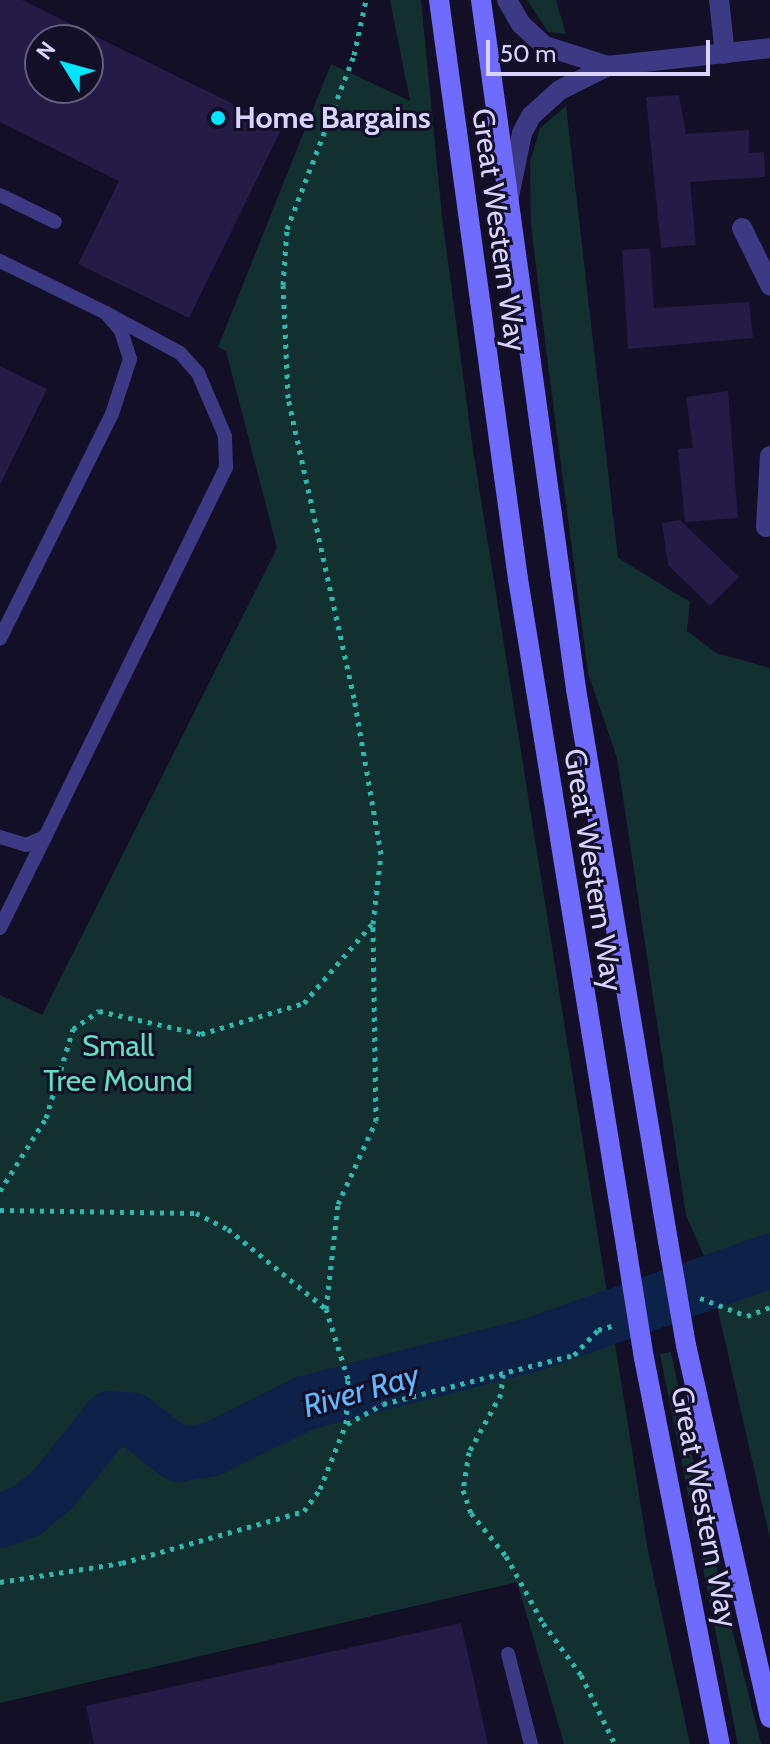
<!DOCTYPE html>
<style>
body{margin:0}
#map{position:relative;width:770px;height:1744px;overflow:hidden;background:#130f26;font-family:Cabin,sans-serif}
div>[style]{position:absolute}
.green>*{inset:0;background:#12302f}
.river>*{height:54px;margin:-27px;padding:0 27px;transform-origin:27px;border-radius:27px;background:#0c2248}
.building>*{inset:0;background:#241b47}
.path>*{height:5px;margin-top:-2.5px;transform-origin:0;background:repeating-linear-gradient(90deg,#2fb8b0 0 4px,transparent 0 10px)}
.lane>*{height:14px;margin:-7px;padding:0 7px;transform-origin:7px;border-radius:7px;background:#3d3a85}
.street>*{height:20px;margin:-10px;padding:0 10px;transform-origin:10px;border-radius:10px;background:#3d3a85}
.secondary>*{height:20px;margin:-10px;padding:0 10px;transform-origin:10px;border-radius:10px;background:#6f6bff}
.secondary-bridge>*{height:20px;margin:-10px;padding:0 10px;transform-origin:10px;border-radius:10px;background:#6f6bff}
.dots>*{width:22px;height:22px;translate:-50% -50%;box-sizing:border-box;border:4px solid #130f26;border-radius:50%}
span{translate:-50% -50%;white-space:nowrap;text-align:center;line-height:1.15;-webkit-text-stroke:6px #130f26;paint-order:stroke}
.poi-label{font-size:30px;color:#d9d4ff;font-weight:700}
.left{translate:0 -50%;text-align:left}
.street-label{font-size:30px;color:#d9d4ff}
.park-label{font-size:30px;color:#5fe0c0}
.water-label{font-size:32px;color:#62b6ff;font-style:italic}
.north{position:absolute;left:24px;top:24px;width:80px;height:80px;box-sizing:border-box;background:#130f26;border:2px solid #625e7d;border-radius:50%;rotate:307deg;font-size:22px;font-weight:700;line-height:32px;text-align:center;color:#d9d4ff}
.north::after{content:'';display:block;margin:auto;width:28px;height:36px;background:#00e5ff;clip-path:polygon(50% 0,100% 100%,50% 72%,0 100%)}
.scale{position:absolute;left:486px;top:40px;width:224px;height:36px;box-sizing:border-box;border:4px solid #d9d4ff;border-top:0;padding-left:10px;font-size:24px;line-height:28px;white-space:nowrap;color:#d9d4ff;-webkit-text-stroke:6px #130f26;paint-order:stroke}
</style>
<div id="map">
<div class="green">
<div style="clip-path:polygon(390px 0,421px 0,442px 216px,472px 443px,648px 1551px,690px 1744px,564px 1744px,517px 1582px,0 1703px,0 995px,42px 1015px,277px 548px,226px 351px,218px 347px,331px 64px,410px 101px)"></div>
<div style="clip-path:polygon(527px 0,556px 0,566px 34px,548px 32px)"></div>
<div style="clip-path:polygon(566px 106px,618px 558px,690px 602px,687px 631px,716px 653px,770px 668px,770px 1248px,716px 1268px,703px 1254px,686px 1215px,617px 758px,588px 673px,547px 357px,531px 225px,530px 162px,540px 128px)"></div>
<div style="clip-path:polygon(770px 1287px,770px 1539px,717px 1306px)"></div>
<div style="clip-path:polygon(671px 1352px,710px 1542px,761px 1744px,738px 1744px,660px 1354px)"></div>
</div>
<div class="river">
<div style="left:0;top:1521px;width:30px;rotate:-21deg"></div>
<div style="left:28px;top:1510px;width:33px;rotate:-40deg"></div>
<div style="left:53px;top:1489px;width:91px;rotate:-51.2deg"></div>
<div style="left:110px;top:1418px;width:23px;rotate:5deg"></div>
<div style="left:133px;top:1420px;width:58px;rotate:37.3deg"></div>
<div style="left:179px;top:1455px;width:34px;rotate:-10deg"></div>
<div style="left:212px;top:1449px;width:104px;rotate:-26.3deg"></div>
<div style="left:305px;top:1403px;width:236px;rotate:-14.4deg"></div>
<div style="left:534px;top:1344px;width:250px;rotate:-19.4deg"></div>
</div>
<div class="building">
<div style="clip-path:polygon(evenodd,0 0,22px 0,282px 128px,189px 318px,78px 264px,119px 181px,0 122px,0 0,40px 40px,88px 40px,88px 88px,40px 88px,40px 40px)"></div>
<div style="clip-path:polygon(679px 95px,686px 134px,749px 130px,749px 153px,764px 152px,765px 177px,690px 182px,696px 245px,661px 248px,646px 97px)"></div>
<div style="clip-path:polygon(650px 248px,654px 308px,749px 302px,753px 338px,628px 349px,622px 250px)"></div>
<div style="clip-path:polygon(0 366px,47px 389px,0 485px)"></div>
<div style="clip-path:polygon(728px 391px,738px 518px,685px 522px,678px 449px,693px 448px,686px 397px)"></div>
<div style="clip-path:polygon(680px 520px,739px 577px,710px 606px,668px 565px,662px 523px)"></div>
<div style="clip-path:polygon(461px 1623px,488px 1744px,94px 1744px,86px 1706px)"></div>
</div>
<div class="path">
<div style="left:0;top:1191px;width:86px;rotate:-57.8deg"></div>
<div style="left:46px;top:1118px;width:93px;rotate:-73.1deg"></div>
<div style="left:73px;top:1029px;width:32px;rotate:-35deg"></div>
<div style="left:99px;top:1011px;width:105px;rotate:12.7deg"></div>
<div style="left:201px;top:1034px;width:108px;rotate:-16.8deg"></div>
<div style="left:304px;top:1003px;width:104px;rotate:-49.3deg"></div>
<div style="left:0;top:1210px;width:196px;rotate:0.9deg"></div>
<div style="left:196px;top:1213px;width:36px;rotate:27deg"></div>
<div style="left:228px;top:1229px;width:127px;rotate:39.2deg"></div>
<div style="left:700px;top:1298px;width:50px;rotate:21deg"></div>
<div style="left:747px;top:1316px;width:25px;rotate:-21deg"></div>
<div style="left:503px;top:1374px;width:20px;rotate:96deg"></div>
<div style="left:501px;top:1394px;width:66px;rotate:118.9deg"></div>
<div style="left:469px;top:1452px;width:38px;rotate:99deg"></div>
<div style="left:463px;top:1490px;width:24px;rotate:71deg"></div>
<div style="left:471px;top:1513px;width:55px;rotate:50.9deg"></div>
<div style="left:506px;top:1556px;width:77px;rotate:61.1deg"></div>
<div style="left:543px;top:1623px;width:64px;rotate:53.8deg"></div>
<div style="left:581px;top:1675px;width:77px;rotate:63.8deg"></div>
<div style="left:347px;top:1424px;width:41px;rotate:-29.1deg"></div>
<div style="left:383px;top:1404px;width:197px;rotate:-14.4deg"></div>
<div style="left:574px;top:1355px;width:35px;rotate:-46deg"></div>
<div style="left:598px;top:1330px;width:17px;rotate:-17deg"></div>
<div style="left:0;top:1582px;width:123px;rotate:-8.9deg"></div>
<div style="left:122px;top:1563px;width:189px;rotate:-15.9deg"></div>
<div style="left:304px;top:1511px;width:27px;rotate:-54deg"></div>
<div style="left:320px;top:1489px;width:70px;rotate:-68.2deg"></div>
<div style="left:346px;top:1424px;width:45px;rotate:-87.5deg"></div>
<div style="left:348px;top:1379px;width:73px;rotate:-107.4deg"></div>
<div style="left:326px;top:1309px;width:106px;rotate:-83.5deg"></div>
<div style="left:338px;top:1204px;width:91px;rotate:-65.4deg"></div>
<div style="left:376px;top:1121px;width:197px;rotate:-90.9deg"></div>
<div style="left:373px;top:924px;width:70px;rotate:-83.5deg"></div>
<div style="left:381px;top:854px;width:158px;rotate:-99.8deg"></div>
<div style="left:354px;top:698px;width:307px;rotate:-102.4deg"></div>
<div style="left:288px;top:398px;width:113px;rotate:-92.5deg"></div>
<div style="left:283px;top:285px;width:56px;rotate:-85.9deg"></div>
<div style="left:287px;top:229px;width:186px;rotate:-68.9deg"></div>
<div style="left:354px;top:55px;width:56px;rotate:-77.7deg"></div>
</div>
<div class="lane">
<div style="left:0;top:195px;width:61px;rotate:26.1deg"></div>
<div style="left:0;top:261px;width:118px;rotate:26.1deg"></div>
<div style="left:106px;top:313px;width:23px;rotate:50deg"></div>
<div style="left:121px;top:331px;width:29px;rotate:72deg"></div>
<div style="left:130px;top:359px;width:58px;rotate:108.1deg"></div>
<div style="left:112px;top:414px;width:251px;rotate:116.5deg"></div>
<div style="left:0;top:837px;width:27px;rotate:17deg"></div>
<div style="left:26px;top:845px;width:21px;rotate:-23deg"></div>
<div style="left:45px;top:837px;width:412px;rotate:-63.9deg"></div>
<div style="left:226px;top:467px;width:31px;rotate:-92deg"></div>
<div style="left:225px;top:436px;width:69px;rotate:-113.2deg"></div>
<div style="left:198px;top:373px;width:27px;rotate:-132deg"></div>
<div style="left:180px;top:353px;width:84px;rotate:-151.6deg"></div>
<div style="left:0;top:928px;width:102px;rotate:-63.7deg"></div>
<div style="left:508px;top:1654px;width:93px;rotate:75.7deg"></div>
</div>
<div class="street">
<div style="left:507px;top:0;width:28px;rotate:60deg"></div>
<div style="left:521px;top:24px;width:33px;rotate:43deg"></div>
<div style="left:545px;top:46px;width:66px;rotate:17.6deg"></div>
<div style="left:719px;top:0;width:54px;rotate:83.7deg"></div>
<div style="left:509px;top:197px;width:65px;rotate:-78.5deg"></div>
<div style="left:522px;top:133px;width:19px;rotate:-62deg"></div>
<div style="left:531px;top:116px;width:39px;rotate:-42deg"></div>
<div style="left:560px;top:90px;width:54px;rotate:-26.6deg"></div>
<div style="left:608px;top:66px;width:163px;rotate:-6.3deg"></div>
<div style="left:742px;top:228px;width:64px;rotate:63.8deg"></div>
<div style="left:766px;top:527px;width:71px;rotate:-86.8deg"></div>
</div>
<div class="secondary">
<div style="left:439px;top:0;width:584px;rotate:82.23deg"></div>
<div style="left:518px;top:579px;width:676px;rotate:80.8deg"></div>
<div style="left:481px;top:0;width:696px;rotate:82.15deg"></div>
<div style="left:576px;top:689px;width:560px;rotate:80.54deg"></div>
<div style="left:686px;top:1345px;width:382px;rotate:77.3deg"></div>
<div style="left:644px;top:1358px;width:393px;rotate:78.9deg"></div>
</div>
<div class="secondary-bridge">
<div style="left:668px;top:1241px;width:106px;rotate:80.2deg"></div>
<div style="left:626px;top:1246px;width:113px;rotate:80.9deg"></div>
</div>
<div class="dots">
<div style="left:218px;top:118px;background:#00e5ff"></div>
</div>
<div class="poi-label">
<span class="left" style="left:234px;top:118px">Home Bargains</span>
</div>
<div class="street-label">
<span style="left:499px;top:230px;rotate:82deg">Great Western Way</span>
<span style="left:593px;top:870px;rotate:81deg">Great Western Way</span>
<span style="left:704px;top:1507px;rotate:79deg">Great Western Way</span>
</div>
<div class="park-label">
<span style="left:118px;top:1063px">Small<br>Tree Mound</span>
</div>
<div class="water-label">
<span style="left:361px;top:1391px;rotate:-16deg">River Ray</span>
</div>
<div class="north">N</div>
<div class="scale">50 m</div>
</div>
